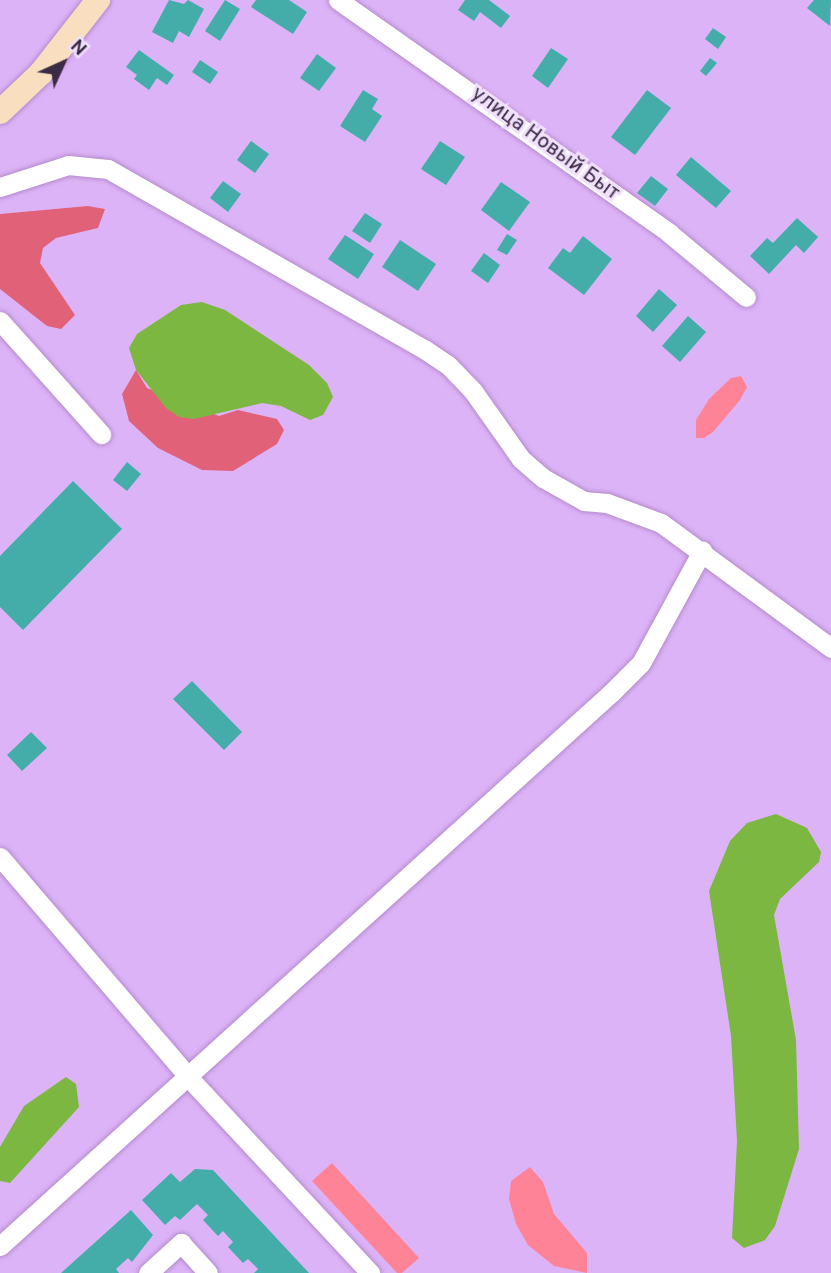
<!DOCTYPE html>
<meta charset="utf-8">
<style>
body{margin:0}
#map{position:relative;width:831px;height:1273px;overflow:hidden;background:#ddb3f7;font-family:Overpass,sans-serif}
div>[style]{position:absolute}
.green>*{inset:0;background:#ff8396}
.forest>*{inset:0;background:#e16278}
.water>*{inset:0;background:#7cb742}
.building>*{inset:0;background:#44ada9}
.roads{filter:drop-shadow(0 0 2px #b38bcc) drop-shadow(0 0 2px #b38bcc)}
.minor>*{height:19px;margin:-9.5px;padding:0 9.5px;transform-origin:9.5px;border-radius:9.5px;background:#fff}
.major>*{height:24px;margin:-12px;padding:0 12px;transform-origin:12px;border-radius:12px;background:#f9dfbf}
span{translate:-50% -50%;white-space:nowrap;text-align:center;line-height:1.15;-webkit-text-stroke:6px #f0e0fb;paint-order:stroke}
.street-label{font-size:21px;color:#3c2b46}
.north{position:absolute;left:28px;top:28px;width:70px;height:70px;-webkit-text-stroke:5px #f0e0fb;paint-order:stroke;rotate:45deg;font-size:19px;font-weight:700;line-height:28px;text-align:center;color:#3c2b46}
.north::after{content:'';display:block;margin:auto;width:24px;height:32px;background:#3c2b46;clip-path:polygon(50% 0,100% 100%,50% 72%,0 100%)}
</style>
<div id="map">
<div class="green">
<div style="clip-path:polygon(741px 376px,747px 387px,740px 400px,713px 432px,704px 438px,696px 438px,696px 420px,709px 399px,731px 378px)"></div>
<div style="clip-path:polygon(332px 1163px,419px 1258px,402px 1273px,397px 1273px,312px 1181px)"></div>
<div style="clip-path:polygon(530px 1167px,543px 1182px,554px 1214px,587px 1253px,587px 1273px,554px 1266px,528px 1245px,516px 1224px,509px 1199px,511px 1181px)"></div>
</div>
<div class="forest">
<div style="clip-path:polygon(88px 206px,105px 209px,98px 228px,56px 238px,43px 248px,40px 263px,75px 315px,61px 329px,47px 326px,0 289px,0 214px)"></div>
<div style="clip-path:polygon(136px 370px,147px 388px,219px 416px,238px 410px,277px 419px,284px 430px,277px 444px,233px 471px,202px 470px,158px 448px,129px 421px,122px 394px)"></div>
</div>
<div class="water">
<div style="clip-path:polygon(202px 302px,225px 310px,309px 365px,327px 383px,333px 397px,323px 415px,310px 420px,281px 406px,262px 403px,194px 419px,179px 417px,166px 408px,136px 370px,129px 348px,137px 334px,181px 305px)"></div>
<div style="clip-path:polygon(776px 814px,807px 828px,821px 852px,819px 862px,780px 899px,774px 915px,796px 1040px,799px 1149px,775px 1226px,765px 1240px,744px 1248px,732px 1238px,737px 1141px,731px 1036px,709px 891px,730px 841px,747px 823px)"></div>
<div style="clip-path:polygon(66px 1077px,76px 1084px,79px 1107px,10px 1183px,0 1181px,0 1147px,24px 1106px)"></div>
</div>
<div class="building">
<div style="clip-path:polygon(169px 0,184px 4px,188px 0,204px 9px,189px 37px,179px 31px,173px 43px,152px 32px)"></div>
<div style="clip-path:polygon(225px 0,240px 9px,220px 41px,205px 31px)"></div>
<div style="clip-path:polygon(256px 0,289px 0,307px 12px,293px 34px,251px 7px)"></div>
<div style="clip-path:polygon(465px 0,489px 0,510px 16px,501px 28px,480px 12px,474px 21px,458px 10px)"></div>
<div style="clip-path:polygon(814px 0,831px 0,830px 26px,807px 8px)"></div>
<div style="clip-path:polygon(713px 28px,726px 37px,718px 49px,705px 39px)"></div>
<div style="clip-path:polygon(551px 48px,568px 59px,548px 88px,532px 76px)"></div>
<div style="clip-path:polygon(139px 50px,174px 75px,167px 85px,157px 78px,149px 90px,134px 79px,137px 75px,126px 67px)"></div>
<div style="clip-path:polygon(317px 54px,336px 68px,319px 91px,300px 78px)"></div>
<div style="clip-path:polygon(710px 58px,717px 63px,706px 76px,700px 71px)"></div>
<div style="clip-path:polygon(200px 60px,218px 72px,210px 84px,192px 72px)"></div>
<div style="clip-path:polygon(363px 90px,378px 99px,372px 109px,382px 116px,365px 142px,340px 126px)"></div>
<div style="clip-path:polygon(647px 90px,671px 108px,635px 155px,611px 137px)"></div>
<div style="clip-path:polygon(251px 141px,269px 154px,255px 173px,237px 160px)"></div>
<div style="clip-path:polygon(440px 141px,465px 157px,446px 185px,421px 169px)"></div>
<div style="clip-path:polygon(691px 157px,731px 191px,716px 208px,676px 175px)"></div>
<div style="clip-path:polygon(651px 176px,668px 189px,655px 206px,637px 193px)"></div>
<div style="clip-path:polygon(223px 181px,241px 194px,228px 212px,210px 198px)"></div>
<div style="clip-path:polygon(501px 182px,530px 202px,509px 231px,481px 210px)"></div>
<div style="clip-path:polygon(365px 213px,382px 224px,370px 243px,352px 231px)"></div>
<div style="clip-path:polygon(797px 218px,818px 237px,804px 253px,796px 245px,769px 274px,750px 256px,767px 238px,773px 243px)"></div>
<div style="clip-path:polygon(507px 234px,517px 240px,507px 255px,497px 250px)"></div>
<div style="clip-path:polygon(345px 235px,374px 254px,358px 279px,328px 259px)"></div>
<div style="clip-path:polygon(583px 236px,612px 259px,584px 295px,548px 268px,563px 248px,570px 253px)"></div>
<div style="clip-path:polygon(400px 240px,436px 264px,418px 291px,382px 267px)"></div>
<div style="clip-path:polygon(484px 253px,500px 265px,488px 283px,471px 271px)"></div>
<div style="clip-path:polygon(659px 289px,677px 305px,653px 332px,636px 316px)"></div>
<div style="clip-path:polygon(688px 316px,706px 332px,680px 362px,662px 346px)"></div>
<div style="clip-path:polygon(127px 462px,141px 474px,127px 491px,113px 480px)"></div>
<div style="clip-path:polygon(73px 481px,122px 529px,23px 630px,0 607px,0 556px)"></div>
<div style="clip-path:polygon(192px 681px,242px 732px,224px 750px,173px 699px)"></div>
<div style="clip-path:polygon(31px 732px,47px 748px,22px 771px,7px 755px)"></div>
<div style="clip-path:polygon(195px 1169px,213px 1170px,309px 1273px,254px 1273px,258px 1269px,248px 1259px,243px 1263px,228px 1247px,233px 1242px,223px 1231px,218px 1236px,203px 1220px,208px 1215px,197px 1204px,180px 1220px,175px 1216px,165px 1225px,142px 1200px,171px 1173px,180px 1182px)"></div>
<div style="clip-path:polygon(131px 1210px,153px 1235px,132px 1262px,128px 1258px,116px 1269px,119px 1273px,61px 1273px)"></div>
</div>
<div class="roads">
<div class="minor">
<div style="left:338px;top:0;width:405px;rotate:35.1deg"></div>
<div style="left:669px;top:233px;width:100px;rotate:39.7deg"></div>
<div style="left:0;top:187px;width:71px;rotate:-17.9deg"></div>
<div style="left:68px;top:165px;width:40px;rotate:5.7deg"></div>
<div style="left:108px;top:169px;width:364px;rotate:29.7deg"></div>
<div style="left:424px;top:349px;width:29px;rotate:34deg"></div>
<div style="left:448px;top:365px;width:36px;rotate:46deg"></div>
<div style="left:473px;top:391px;width:83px;rotate:54.8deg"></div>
<div style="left:521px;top:459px;width:29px;rotate:41deg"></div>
<div style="left:543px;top:478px;width:47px;rotate:29.3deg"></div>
<div style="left:584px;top:501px;width:23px;rotate:5deg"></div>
<div style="left:607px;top:503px;width:58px;rotate:20.3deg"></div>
<div style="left:661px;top:523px;width:211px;rotate:36.3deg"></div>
<div style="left:0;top:321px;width:152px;rotate:48.2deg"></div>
<div style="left:0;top:857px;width:292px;rotate:49.4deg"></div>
<div style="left:190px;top:1079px;width:265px;rotate:47.1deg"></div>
<div style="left:0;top:1246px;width:824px;rotate:-42.15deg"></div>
<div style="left:611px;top:693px;width:42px;rotate:-45deg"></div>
<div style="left:641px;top:663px;width:128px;rotate:-61.4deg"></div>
<div style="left:148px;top:1273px;width:45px;rotate:-42.3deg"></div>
<div style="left:181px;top:1243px;width:40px;rotate:48deg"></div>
</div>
<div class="major">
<div style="left:0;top:112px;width:57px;rotate:-43.6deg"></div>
<div style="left:41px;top:73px;width:93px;rotate:-52deg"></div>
</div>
</div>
<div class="street-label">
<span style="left:545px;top:144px;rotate:36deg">улица Новый Быт</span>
</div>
<div class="north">N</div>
</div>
